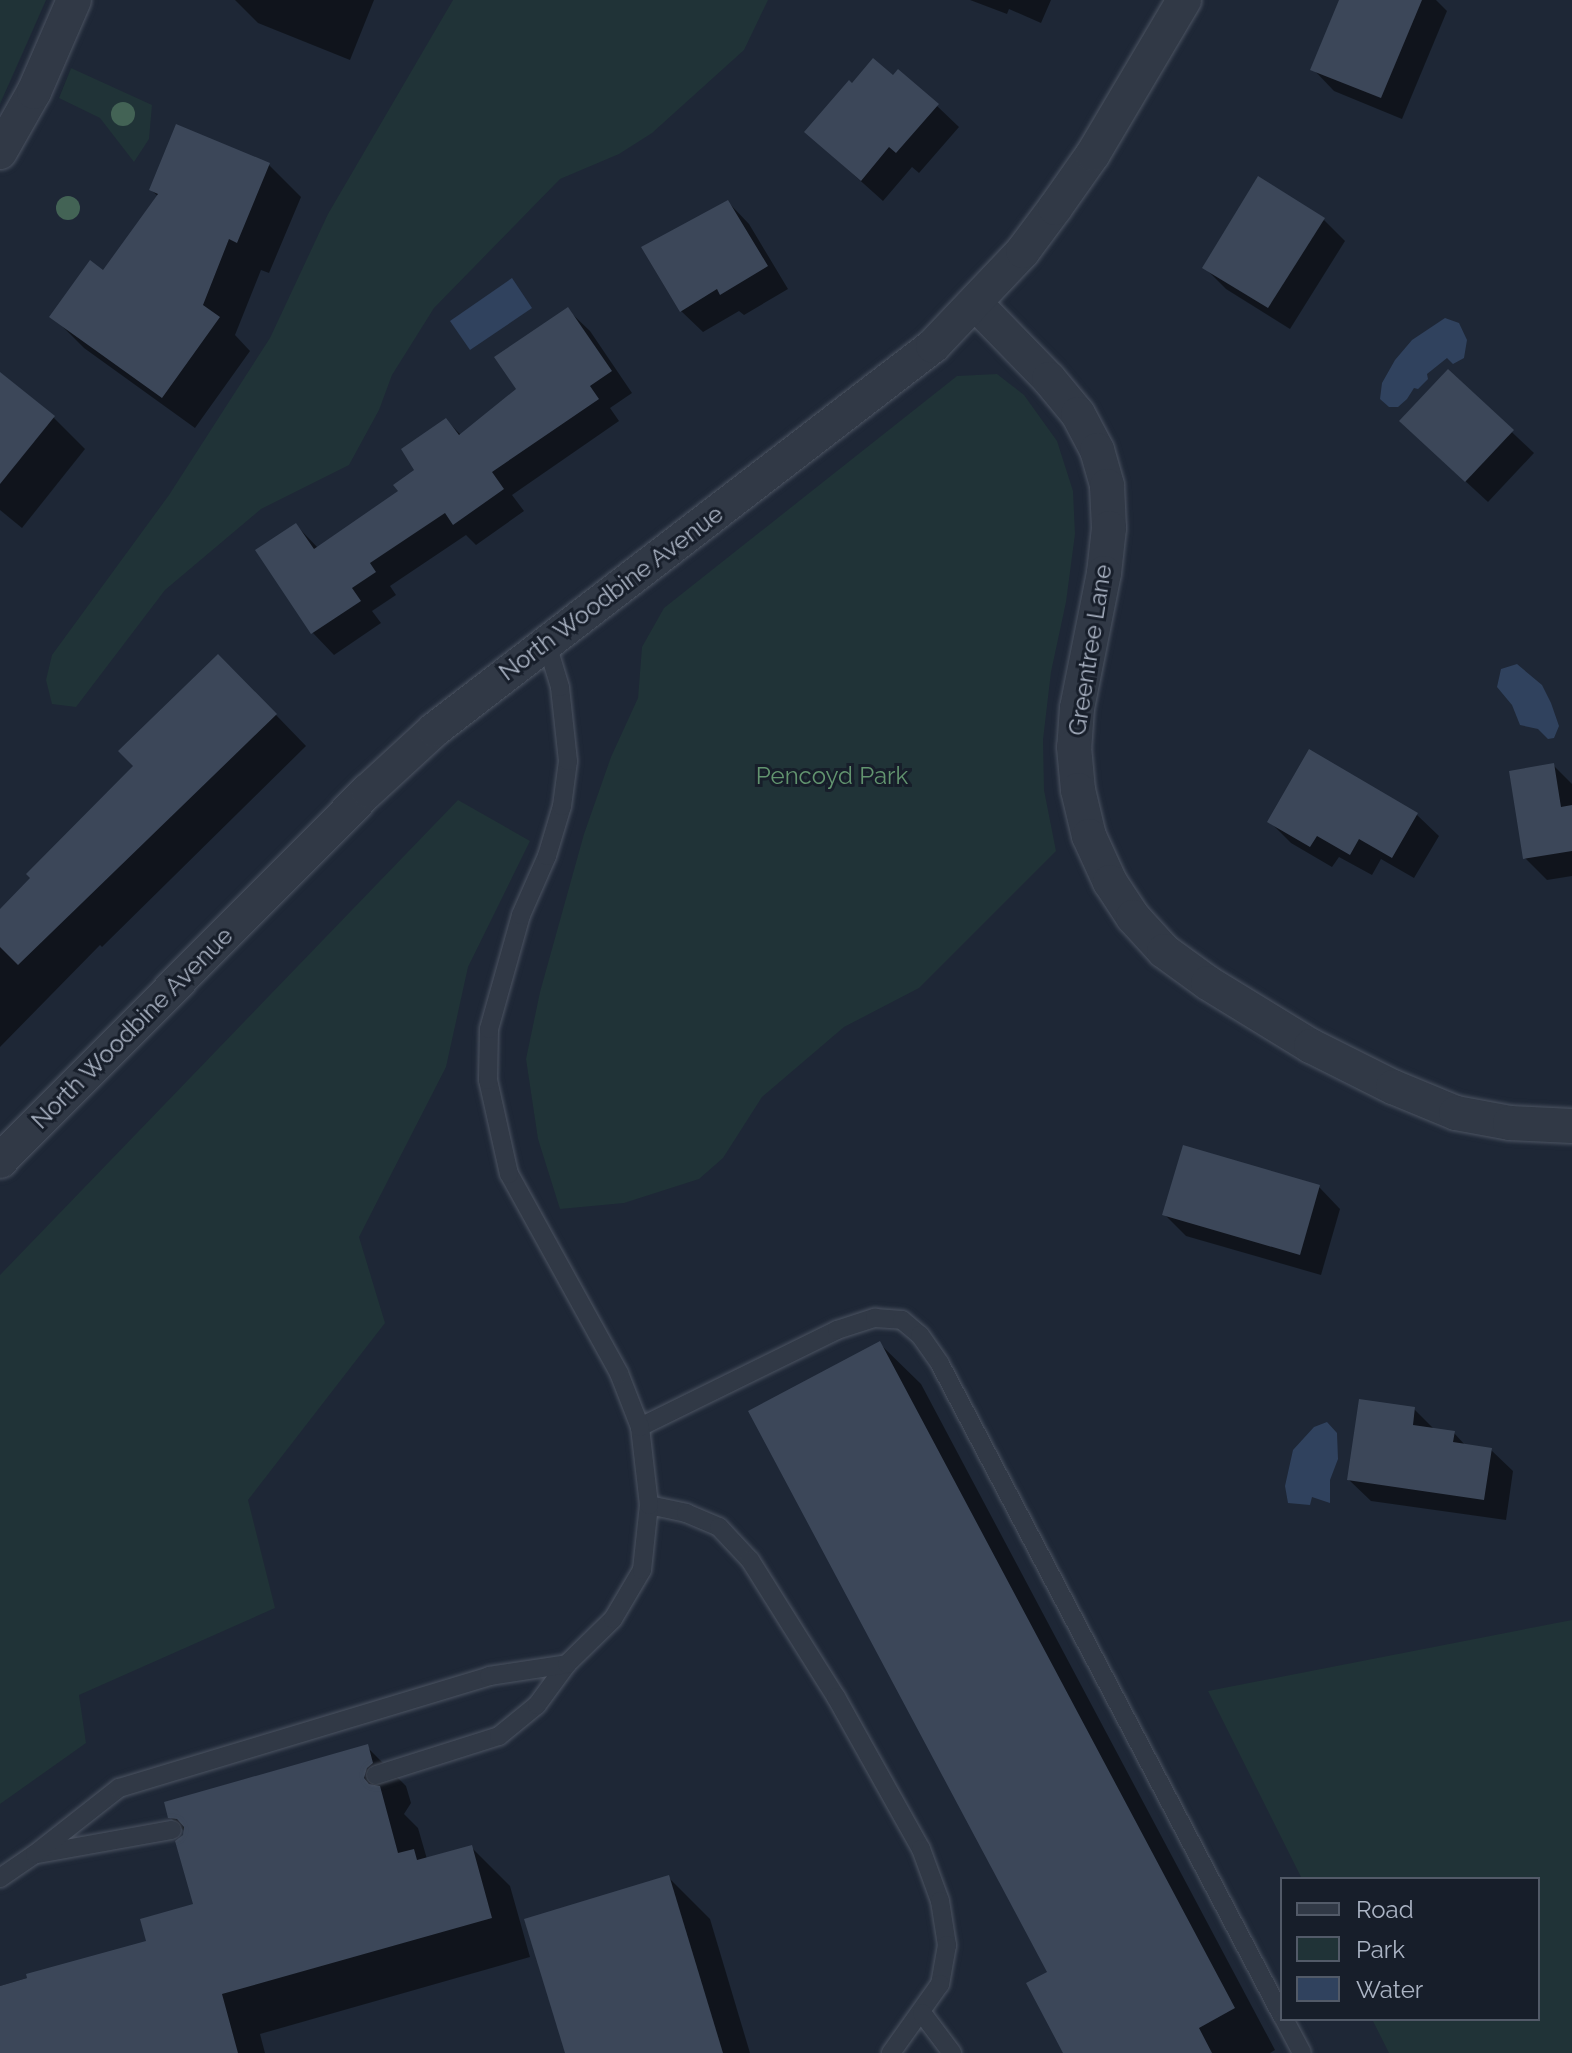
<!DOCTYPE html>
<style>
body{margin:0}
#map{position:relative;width:1572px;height:2053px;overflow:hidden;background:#1e2736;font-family:Raleway,sans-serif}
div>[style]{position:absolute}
.green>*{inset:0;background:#203337}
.water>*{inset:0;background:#30425e}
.shadow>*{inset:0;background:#0007}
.building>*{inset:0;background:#3c4759}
.roads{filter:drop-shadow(0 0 2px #4c5462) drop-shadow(0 0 2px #4c5462)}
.lane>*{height:18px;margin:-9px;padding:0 9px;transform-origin:9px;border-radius:9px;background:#313946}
.street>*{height:34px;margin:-17px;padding:0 17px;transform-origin:17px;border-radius:17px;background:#313946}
.trees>*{width:24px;height:24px;margin:-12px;border-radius:50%;background:#436355}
span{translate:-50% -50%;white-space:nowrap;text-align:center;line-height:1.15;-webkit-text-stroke:6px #171e2a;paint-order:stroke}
.street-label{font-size:24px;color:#abb4c4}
.park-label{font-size:24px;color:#62946f}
.legend{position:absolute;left:1280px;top:1877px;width:260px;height:144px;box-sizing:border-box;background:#171e2a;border:2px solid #525a68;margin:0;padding:10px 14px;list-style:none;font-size:24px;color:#abb4c4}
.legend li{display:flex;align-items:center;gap:16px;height:40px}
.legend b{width:40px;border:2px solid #525a68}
</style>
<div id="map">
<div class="green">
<div style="clip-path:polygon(0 0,46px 0,0 104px)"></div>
<div style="clip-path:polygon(453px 0,768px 0,744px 50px,652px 133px,619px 154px,560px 179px,434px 308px,392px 375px,379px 410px,349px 465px,261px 509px,165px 590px,76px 707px,52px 704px,46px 680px,52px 655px,169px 495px,270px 338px,328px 214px)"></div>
<div style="clip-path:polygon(71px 68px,152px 105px,149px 139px,134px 162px,100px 118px,59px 98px)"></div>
<div style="clip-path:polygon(997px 374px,1024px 395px,1057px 441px,1073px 491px,1075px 534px,1066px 602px,1051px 672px,1043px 740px,1044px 790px,1056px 851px,919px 988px,844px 1027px,762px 1097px,723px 1158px,699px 1179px,624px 1203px,560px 1209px,538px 1139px,526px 1059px,540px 992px,584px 834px,611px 757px,638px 698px,642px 647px,664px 608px,957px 376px)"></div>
<div style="clip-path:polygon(458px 800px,530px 841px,468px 967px,446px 1067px,359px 1237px,385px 1323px,248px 1500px,275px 1608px,79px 1695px,86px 1743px,0 1804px,0 1275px)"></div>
<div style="clip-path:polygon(1572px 1620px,1572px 2053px,1389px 2053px,1372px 2019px,1538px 2019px,1538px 1879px,1302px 1879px,1208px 1691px)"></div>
</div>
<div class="water">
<div style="clip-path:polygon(512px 278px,532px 308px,470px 350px,450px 321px)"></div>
<div style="clip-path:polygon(1445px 318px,1459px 323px,1467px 340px,1464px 358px,1453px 364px,1447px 358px,1427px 374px,1428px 379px,1418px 389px,1414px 388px,1407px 399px,1398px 407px,1389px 407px,1380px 399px,1382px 383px,1395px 360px,1412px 340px)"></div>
<div style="clip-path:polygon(1517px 664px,1542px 685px,1551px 703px,1559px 726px,1554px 738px,1548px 739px,1538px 729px,1520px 725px,1512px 705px,1497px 687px,1501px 669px)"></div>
<div style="clip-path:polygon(1327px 1422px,1337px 1433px,1338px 1459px,1330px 1480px,1330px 1503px,1312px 1497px,1310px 1505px,1288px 1503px,1285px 1486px,1293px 1450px,1314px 1427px)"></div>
</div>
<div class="shadow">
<div style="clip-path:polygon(235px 0,374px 0,350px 60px,258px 23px)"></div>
<div style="clip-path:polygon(970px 0,1051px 0,1041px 23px,1009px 9px,1007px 14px)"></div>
<div style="clip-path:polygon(1341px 0,1436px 0,1447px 11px,1402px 119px,1334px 91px,1313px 69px)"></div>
<div style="clip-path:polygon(893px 78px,937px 106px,959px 127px,919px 173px,912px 167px,883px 201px,806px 132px)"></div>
<div style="clip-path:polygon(269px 165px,301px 197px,269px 273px,261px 270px,235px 335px,250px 351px,195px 428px,84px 348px,52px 316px,104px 273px,159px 197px,151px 190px)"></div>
<div style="clip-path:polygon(728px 202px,749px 224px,788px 289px,744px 315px,739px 311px,703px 332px,681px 311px)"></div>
<div style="clip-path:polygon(1324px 220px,1345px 241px,1290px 329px,1226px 289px,1204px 267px)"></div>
<div style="clip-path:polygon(568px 310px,590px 331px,632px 393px,610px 408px,619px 421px,512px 495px,524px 511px,476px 545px,466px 535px,390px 586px,396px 595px,372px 611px,381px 623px,334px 655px,313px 633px,258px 551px,296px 525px,318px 548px,400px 492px,446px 420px,461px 435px,518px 390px)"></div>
<div style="clip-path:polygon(1448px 372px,1534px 453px,1488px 502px,1423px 442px)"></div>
<div style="clip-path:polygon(0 374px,53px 417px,85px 449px,22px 528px,0 510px)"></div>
<div style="clip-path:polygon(250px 688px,306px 746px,102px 947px,100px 945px,0 1047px,0 912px)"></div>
<div style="clip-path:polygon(1309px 752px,1417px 815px,1439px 836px,1414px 878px,1381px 859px,1372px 875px,1339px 857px,1332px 867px,1291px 843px,1269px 821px)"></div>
<div style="clip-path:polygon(1553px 765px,1572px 784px,1572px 876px,1547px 880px,1525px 858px)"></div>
<div style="clip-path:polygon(1319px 1187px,1340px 1209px,1321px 1275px,1186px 1236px,1164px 1214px)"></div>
<div style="clip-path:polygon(879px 1343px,921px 1384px,1275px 2050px,1270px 2053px,1066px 2053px,1050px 1973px)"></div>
<div style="clip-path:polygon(1414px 1409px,1436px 1431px,1454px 1433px,1466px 1446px,1491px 1450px,1513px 1471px,1506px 1520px,1371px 1501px,1349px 1480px)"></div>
<div style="clip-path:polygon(367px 1747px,406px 1786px,411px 1803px,404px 1814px,418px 1828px,427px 1859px,471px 1847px,510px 1886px,530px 1957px,260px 2034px,265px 2053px,0 2053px,0 1986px,148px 1942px,195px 1905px,185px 1832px,170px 1817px)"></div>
<div style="clip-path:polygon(669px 1878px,710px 1919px,750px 2053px,567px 2053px)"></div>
</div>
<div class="building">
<div style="clip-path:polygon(1339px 0,1422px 0,1381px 98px,1310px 70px)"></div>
<div style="clip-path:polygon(873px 58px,893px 75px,898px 69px,939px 104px,896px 153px,889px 147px,861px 181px,804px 132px,849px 80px,852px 83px)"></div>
<div style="clip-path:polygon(176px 124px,270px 163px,237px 243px,229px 239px,203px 305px,220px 317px,162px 398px,49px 317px,90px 260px,103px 270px,158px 194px,149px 190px)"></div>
<div style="clip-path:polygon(1258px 176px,1325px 218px,1268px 308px,1202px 268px)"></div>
<div style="clip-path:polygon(728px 200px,768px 266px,720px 295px,717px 289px,680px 312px,641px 247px)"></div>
<div style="clip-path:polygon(568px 307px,612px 371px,590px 386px,599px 399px,492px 472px,504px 489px,453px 525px,445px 513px,370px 563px,376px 572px,352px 588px,361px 601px,311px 634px,255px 550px,296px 523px,314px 549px,398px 491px,393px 485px,414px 470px,401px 449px,446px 418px,459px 435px,516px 389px,494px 357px)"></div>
<div style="clip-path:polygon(1448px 369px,1514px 430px,1465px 482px,1399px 421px)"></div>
<div style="clip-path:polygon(0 372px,55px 416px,0 484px)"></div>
<div style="clip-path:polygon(218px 654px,277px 714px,18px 965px,0 947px,0 909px,30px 878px,26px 874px,133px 766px,118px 751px)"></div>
<div style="clip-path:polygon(1309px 749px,1418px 813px,1392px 858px,1359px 839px,1350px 855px,1317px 836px,1310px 847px,1267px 822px)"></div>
<div style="clip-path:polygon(1554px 763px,1561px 807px,1572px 805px,1572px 851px,1523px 859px,1509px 771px)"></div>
<div style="clip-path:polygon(1183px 1145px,1320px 1185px,1300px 1255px,1162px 1215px)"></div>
<div style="clip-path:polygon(880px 1341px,1235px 2008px,1199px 2028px,1212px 2053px,1063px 2053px,1026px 1983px,1047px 1972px,748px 1411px)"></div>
<div style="clip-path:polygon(1359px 1399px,1415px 1407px,1413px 1425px,1455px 1431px,1453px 1442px,1492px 1448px,1484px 1500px,1347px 1480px)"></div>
<div style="clip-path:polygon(368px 1744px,373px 1763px,367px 1768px,364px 1778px,369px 1784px,380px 1786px,398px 1853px,414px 1849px,417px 1860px,472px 1845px,492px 1918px,222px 1994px,238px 2053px,0 2053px,0 1986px,27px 1978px,26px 1974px,146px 1941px,140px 1919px,193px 1904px,175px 1841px,183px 1835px,184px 1827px,177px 1819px,168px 1818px,164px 1802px)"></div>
<div style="clip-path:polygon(669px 1875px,723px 2053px,565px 2053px,524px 1919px)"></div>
</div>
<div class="roads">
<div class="lane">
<div style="left:640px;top:1427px;width:220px;rotate:-26.2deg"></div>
<div style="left:837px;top:1330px;width:40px;rotate:-18deg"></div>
<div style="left:875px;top:1318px;width:27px;rotate:4deg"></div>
<div style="left:902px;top:1320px;width:23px;rotate:40deg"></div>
<div style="left:920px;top:1335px;width:35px;rotate:55deg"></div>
<div style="left:940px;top:1364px;width:736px;rotate:62.32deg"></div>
<div style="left:649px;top:1505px;width:38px;rotate:12deg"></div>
<div style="left:686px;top:1513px;width:36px;rotate:23deg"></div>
<div style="left:719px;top:1527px;width:45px;rotate:46.8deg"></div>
<div style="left:750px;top:1560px;width:162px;rotate:57.9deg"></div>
<div style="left:836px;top:1697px;width:174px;rotate:60.8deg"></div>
<div style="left:921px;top:1849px;width:55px;rotate:69.9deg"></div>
<div style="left:940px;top:1901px;width:45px;rotate:81deg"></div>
<div style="left:947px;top:1945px;width:40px;rotate:100deg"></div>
<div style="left:940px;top:1984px;width:85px;rotate:125.4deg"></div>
<div style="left:376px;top:1775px;width:129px;rotate:-17.6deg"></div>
<div style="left:499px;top:1736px;width:49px;rotate:-39.2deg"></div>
<div style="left:537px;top:1705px;width:51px;rotate:-53.8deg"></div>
<div style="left:38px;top:1854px;width:136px;rotate:-10.2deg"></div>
<div style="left:0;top:1878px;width:42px;rotate:-34.4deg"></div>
<div style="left:35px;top:1854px;width:107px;rotate:-38.2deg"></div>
<div style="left:119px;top:1788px;width:387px;rotate:-16.8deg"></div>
<div style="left:489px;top:1676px;width:79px;rotate:-8.7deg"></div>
<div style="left:567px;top:1664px;width:64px;rotate:-44.4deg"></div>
<div style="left:613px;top:1619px;width:57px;rotate:-59.4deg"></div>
<div style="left:642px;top:1570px;width:65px;rotate:-83.9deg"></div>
<div style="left:649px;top:1505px;width:79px;rotate:-96.6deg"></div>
<div style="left:640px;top:1427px;width:58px;rotate:-111.3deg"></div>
<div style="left:619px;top:1373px;width:227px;rotate:-118.9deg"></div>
<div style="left:509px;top:1174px;width:96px;rotate:-102.6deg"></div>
<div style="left:488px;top:1080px;width:51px;rotate:-88.9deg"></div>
<div style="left:489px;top:1029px;width:118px;rotate:-74.3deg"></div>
<div style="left:521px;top:915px;width:64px;rotate:-66.2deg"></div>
<div style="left:547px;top:856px;width:52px;rotate:-73.3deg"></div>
<div style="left:562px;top:806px;width:45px;rotate:-82.4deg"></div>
<div style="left:568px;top:761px;width:74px;rotate:-96.2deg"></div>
<div style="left:560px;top:687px;width:48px;rotate:-106.9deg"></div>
<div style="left:922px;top:2013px;width:50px;rotate:53.1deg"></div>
<div style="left:1284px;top:2019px;width:38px;rotate:62deg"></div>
</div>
<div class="street">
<div style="left:0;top:152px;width:69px;rotate:-60.5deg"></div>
<div style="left:34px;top:92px;width:100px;rotate:-66.5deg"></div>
<div style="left:975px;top:303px;width:106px;rotate:45.8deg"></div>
<div style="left:1049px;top:379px;width:45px;rotate:50.4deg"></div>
<div style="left:1078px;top:414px;width:41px;rotate:62.2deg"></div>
<div style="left:1097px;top:450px;width:37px;rotate:74deg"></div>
<div style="left:1107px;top:486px;width:42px;rotate:87.3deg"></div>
<div style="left:1109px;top:528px;width:45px;rotate:96.3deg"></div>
<div style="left:1104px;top:573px;width:138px;rotate:101.3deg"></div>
<div style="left:1077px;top:708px;width:39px;rotate:94deg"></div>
<div style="left:1074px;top:747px;width:43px;rotate:84.7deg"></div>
<div style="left:1078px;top:790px;width:47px;rotate:76.6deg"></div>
<div style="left:1089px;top:836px;width:51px;rotate:65.5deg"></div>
<div style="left:1110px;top:882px;width:42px;rotate:56.7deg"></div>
<div style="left:1133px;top:917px;width:46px;rotate:47.6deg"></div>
<div style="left:1164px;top:951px;width:54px;rotate:36deg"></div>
<div style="left:1208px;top:983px;width:121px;rotate:31.5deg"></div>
<div style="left:1311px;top:1046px;width:92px;rotate:26.6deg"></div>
<div style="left:1393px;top:1087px;width:68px;rotate:22.4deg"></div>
<div style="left:1456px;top:1113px;width:55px;rotate:10.5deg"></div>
<div style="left:1510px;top:1123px;width:62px;rotate:2.8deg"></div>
<div style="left:0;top:1161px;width:522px;rotate:-45.16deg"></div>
<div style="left:368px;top:791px;width:90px;rotate:-42.7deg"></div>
<div style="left:434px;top:730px;width:630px;rotate:-37.58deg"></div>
<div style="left:933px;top:346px;width:131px;rotate:-46.5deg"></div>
<div style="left:1023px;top:251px;width:54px;rotate:-53.3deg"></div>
<div style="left:1055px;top:208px;width:66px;rotate:-54.9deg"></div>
<div style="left:1093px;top:154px;width:179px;rotate:-59.4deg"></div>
</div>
</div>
<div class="trees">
<div style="left:123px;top:114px"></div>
<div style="left:68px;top:208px"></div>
</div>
<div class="street-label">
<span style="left:611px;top:593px;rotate:-37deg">North Woodbine Avenue</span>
<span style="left:1090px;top:650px;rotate:-81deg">Greentree Lane</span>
<span style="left:132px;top:1028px;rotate:-45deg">North Woodbine Avenue</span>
</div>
<div class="park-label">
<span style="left:832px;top:776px">Pencoyd Park</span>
</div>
<ul class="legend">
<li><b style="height:10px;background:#313946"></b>Road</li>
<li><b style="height:22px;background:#203337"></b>Park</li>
<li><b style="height:22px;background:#30425e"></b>Water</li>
</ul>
</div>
